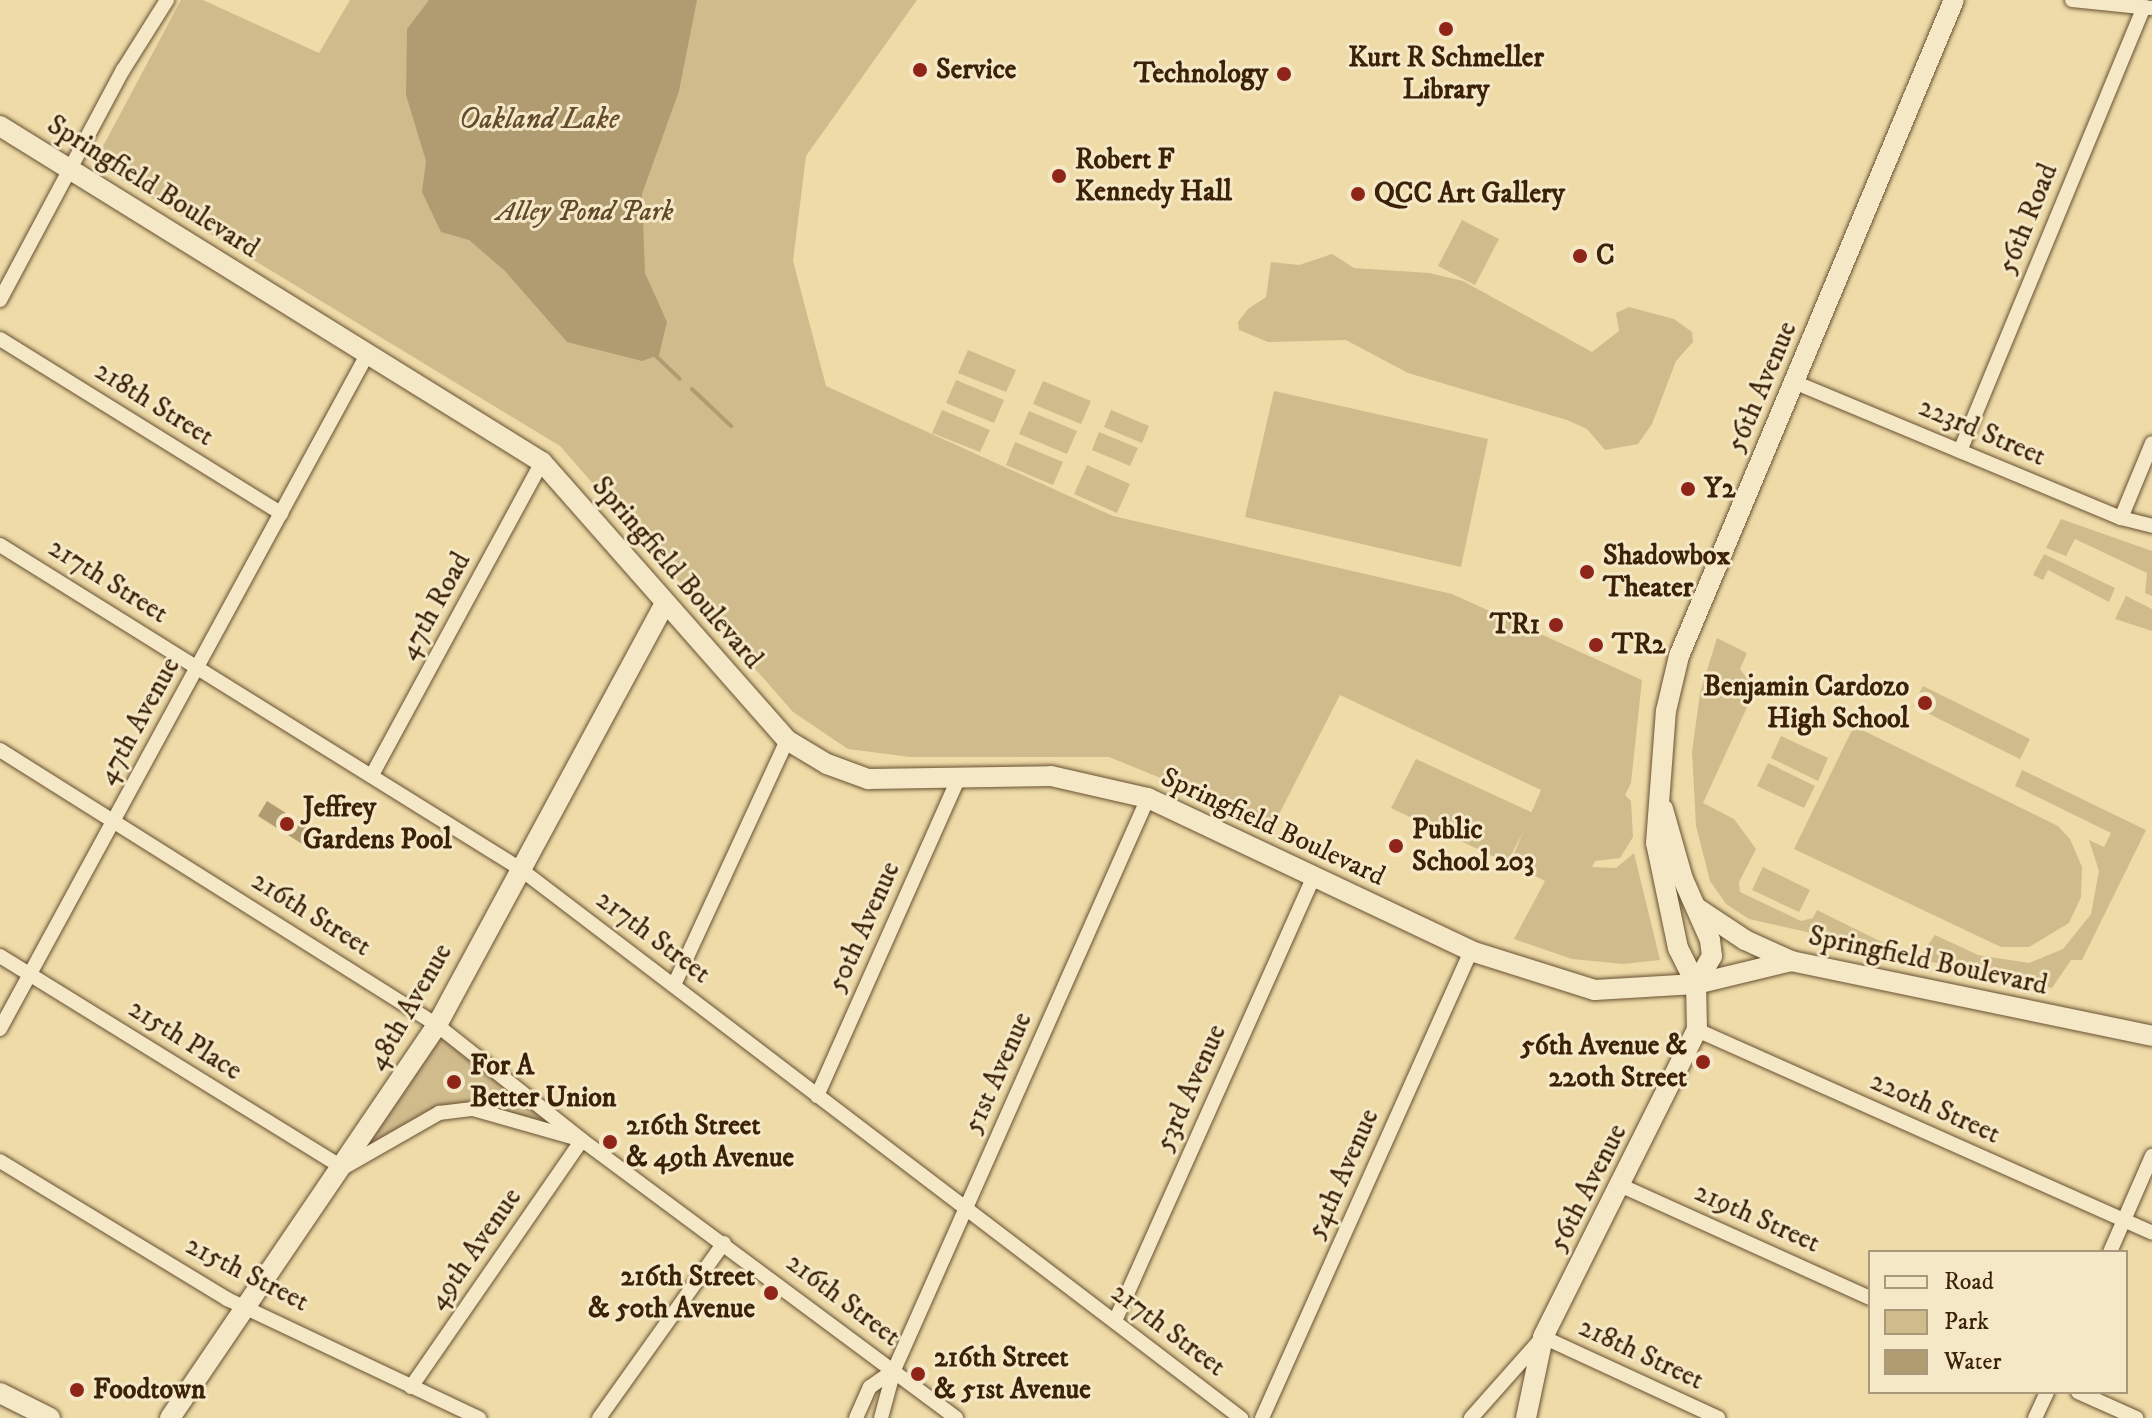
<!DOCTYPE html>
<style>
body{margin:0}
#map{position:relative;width:2152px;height:1418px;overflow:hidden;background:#eedba8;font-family:"IM FELL DW Pica",serif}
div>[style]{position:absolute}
.green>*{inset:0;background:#d0bb8d}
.water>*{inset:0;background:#b19c72}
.stream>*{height:4px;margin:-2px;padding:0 2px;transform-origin:2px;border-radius:2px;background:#b19c72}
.roads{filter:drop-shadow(0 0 2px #685031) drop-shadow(0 0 2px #685031)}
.street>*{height:14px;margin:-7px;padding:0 7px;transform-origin:7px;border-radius:7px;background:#f4e8c6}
.secondary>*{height:20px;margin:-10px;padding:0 10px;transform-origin:10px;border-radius:10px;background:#f4e8c6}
.dots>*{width:22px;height:22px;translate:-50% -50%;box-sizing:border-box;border:4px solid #f4e8c6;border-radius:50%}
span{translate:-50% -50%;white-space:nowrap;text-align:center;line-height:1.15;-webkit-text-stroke:6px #f4e8c6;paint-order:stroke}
.poi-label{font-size:28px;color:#3c2109;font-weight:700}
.left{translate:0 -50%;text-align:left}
.right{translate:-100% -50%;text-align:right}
.street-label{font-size:28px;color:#3c2109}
.park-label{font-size:28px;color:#61482a;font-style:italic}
.water-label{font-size:30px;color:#654c2e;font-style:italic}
.legend{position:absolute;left:1868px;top:1250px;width:260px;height:144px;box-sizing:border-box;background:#f4e8c6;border:2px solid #aa987a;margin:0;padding:10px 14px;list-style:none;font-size:24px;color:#3c2109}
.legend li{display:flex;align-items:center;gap:16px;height:40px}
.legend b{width:40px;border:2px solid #aa987a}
</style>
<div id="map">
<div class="green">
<div style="clip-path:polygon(181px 0,203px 0,319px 53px,350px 0,917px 0,806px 156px,793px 261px,826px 386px,1113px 516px,1452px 594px,1642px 680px,1631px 783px,1625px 795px,1631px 801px,1633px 837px,1620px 858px,1595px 861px,1592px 867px,1616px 868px,1634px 853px,1660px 960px,1623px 964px,1572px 959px,1514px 939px,1545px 881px,1510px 863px,1541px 790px,1340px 695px,1274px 824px,1109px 757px,910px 757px,848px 749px,793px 712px,560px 446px,94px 163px)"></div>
<div style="clip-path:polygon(1462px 220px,1499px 239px,1475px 285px,1438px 266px)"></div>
<div style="clip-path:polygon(1332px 254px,1354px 268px,1429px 273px,1463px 281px,1592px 352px,1619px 331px,1616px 313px,1629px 307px,1674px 319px,1692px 332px,1693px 342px,1676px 361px,1652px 424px,1638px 444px,1605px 450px,1587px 429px,1567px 420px,1408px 373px,1346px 340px,1268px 342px,1239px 330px,1238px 322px,1248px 309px,1266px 297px,1271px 262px,1299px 265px)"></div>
<div style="clip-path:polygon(968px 350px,1016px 370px,1006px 392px,958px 373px)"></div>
<div style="clip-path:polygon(956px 380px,1004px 400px,994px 423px,946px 403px)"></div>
<div style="clip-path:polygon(1043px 381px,1091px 401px,1081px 424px,1033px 404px)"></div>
<div style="clip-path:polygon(1274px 391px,1488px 439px,1461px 567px,1245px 517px)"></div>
<div style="clip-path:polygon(942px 410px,990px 430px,980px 452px,932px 433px)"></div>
<div style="clip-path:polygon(1111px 410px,1149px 426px,1142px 443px,1104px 427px)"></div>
<div style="clip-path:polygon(1029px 411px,1077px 431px,1067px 454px,1019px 434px)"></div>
<div style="clip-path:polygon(1099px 432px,1138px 448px,1130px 466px,1092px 450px)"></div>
<div style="clip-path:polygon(1015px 442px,1063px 462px,1053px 485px,1006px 465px)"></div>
<div style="clip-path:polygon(1087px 465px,1130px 484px,1117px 513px,1074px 494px)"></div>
<div style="clip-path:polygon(2061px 519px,2152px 551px,2152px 596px,2145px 593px,2147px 573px,2075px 539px,2066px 556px,2046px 548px)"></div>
<div style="clip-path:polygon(2044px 554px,2115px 588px,2109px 602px,2048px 570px,2043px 580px,2033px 575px)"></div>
<div style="clip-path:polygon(2126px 596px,2152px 609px,2152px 631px,2115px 619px)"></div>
<div style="clip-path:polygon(1717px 638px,1747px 653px,1740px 669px,1755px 690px,1703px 803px,1734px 819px,1756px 849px,1739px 882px,1740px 892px,1801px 921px,1813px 918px,1817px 910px,1908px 955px,1749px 919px,1726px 904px,1710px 881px,1696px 826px,1692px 752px,1700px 693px)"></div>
<div style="clip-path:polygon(1923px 686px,2030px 739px,2020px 759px,1913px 706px)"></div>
<div style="clip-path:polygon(1854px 726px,2058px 826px,2070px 839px,2082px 867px,2081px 897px,2069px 923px,2029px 947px,2001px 947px,1794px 849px)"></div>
<div style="clip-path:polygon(1781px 736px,1828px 758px,1818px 781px,1771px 758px)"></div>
<div style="clip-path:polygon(1416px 759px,1533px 813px,1507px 863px,1391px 808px)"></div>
<div style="clip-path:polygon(1768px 763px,1815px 786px,1804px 808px,1757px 786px)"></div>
<div style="clip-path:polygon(2022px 770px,2146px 830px,2082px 960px,2071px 960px,2052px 988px,1918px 959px,1935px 935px,1978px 955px,2029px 963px,2063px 949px,2091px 914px,2099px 871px,2089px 840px,2104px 847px,2111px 833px,2015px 786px)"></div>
<div style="clip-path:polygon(1763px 867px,1810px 890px,1799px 912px,1752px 890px)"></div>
<div style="clip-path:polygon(437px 1025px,582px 1140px,496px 1116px,439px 1113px,343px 1168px)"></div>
</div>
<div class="water">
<div style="clip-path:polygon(429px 0,697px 0,679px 91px,642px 194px,645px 273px,667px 322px,659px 355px,642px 361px,567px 342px,505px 271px,469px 240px,441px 232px,422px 192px,426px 161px,406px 95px,407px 29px)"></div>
<div style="clip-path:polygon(267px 801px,316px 832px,307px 847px,258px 816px)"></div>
</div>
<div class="stream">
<div style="left:656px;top:356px;width:33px;rotate:44deg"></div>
<div style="left:692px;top:389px;width:54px;rotate:43.5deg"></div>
</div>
<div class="roads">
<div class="street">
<div style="left:2072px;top:0;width:79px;rotate:5.8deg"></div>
<div style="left:0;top:300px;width:261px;rotate:-61.9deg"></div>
<div style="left:123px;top:70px;width:83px;rotate:-57.8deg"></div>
<div style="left:0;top:339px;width:331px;rotate:31.8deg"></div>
<div style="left:1794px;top:382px;width:354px;rotate:22.6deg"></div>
<div style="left:2121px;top:518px;width:32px;rotate:14deg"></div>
<div style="left:1960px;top:451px;width:481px;rotate:-67.5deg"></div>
<div style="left:2121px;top:518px;width:81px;rotate:-67.5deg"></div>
<div style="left:0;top:545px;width:611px;rotate:31.9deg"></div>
<div style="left:519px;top:868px;width:908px;rotate:37.3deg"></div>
<div style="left:0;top:750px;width:516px;rotate:32.18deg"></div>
<div style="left:437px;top:1025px;width:185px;rotate:38.4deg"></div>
<div style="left:582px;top:1140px;width:466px;rotate:36.6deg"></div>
<div style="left:372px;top:775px;width:356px;rotate:-61.5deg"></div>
<div style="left:0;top:956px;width:403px;rotate:31.7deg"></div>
<div style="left:343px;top:1168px;width:111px;rotate:-29.8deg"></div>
<div style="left:439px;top:1113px;width:34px;rotate:-7deg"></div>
<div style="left:473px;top:1109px;width:109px;rotate:15.9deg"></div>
<div style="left:674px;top:985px;width:270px;rotate:-65.2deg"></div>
<div style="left:0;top:1029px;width:770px;rotate:-61.44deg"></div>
<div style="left:1697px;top:1030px;width:498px;rotate:24deg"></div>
<div style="left:817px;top:1096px;width:346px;rotate:-66deg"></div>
<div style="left:0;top:1161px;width:266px;rotate:31.3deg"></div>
<div style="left:227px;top:1299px;width:279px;rotate:25.3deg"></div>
<div style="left:1622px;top:1186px;width:272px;rotate:24.3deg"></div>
<div style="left:2110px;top:1252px;width:105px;rotate:-66.4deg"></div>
<div style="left:1115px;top:1321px;width:487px;rotate:-65.9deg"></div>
<div style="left:411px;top:1387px;width:300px;rotate:-55.3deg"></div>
<div style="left:2078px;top:1392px;width:64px;rotate:24.1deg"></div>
<div style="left:599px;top:1418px;width:215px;rotate:-54.5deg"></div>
<div style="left:856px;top:1418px;width:34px;rotate:-66deg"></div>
<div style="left:870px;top:1387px;width:29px;rotate:-35deg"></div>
<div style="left:881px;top:1418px;width:50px;rotate:-74.8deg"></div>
<div style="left:894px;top:1370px;width:626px;rotate:-66.06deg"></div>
<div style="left:1262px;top:1418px;width:512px;rotate:-65.89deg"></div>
<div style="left:1471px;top:1418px;width:108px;rotate:-48.4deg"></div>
<div style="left:1543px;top:1337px;width:193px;rotate:24.8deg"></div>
<div style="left:2035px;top:1418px;width:29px;rotate:-65deg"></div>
</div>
<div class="secondary">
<div style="left:0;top:126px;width:638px;rotate:31.8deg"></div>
<div style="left:542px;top:462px;width:371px;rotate:48.6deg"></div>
<div style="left:787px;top:740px;width:47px;rotate:31deg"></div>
<div style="left:827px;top:764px;width:44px;rotate:20.1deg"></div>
<div style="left:868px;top:779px;width:183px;rotate:-0.9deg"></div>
<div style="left:1051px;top:776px;width:99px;rotate:12.8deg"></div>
<div style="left:1148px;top:798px;width:357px;rotate:25.3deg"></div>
<div style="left:1471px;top:951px;width:130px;rotate:17.5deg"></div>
<div style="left:1595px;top:990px;width:101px;rotate:-3.4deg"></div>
<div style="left:1696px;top:984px;width:98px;rotate:-13.6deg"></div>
<div style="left:1791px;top:961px;width:369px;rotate:11.7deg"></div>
<div style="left:1663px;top:809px;width:73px;rotate:74.1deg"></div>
<div style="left:1683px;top:879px;width:67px;rotate:66.1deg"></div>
<div style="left:1710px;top:940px;width:16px;rotate:83deg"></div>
<div style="left:1712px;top:956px;width:32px;rotate:120deg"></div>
<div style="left:1697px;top:908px;width:58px;rotate:33.7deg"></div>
<div style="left:1745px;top:940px;width:51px;rotate:24.5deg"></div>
<div style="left:0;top:1393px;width:56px;rotate:26.6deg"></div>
<div style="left:170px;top:1418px;width:475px;rotate:-55.8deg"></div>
<div style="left:437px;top:1025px;width:479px;rotate:-61.6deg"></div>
<div style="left:1526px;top:1418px;width:83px;rotate:-78.1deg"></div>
<div style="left:1543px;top:1337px;width:343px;rotate:-63.4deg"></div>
<div style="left:1697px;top:1030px;width:46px;rotate:-91.2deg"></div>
<div style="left:1696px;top:984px;width:40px;rotate:-116.6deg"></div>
<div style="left:1678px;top:948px;width:107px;rotate:-101.8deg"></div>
<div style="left:1656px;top:843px;width:132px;rotate:-85.7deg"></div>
<div style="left:1666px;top:711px;width:57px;rotate:-76.7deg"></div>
<div style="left:1679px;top:656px;width:711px;rotate:-67.26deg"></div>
</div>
</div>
<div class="dots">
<div style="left:1446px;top:29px;background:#8f2418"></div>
<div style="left:920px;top:70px;background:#8f2418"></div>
<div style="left:1284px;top:74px;background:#8f2418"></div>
<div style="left:1059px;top:176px;background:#8f2418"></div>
<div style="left:1358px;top:194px;background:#8f2418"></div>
<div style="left:1580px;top:256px;background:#8f2418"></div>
<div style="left:1688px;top:489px;background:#8f2418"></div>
<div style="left:1587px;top:572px;background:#8f2418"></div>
<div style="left:1556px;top:625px;background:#8f2418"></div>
<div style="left:1596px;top:645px;background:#8f2418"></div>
<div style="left:1925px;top:703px;background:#8f2418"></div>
<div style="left:287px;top:824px;background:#8f2418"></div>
<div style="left:1396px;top:846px;background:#8f2418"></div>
<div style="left:1703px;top:1062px;background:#8f2418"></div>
<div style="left:454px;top:1082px;background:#8f2418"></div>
<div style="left:610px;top:1142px;background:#8f2418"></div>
<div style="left:771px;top:1293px;background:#8f2418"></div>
<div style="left:918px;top:1374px;background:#8f2418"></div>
<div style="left:77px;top:1390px;background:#8f2418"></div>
</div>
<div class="poi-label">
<span style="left:1446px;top:74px">Kurt R Schmeller<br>Library</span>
<span class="left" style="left:936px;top:70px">Service</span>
<span class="right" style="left:1268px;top:74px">Technology</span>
<span class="left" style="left:1075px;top:176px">Robert F<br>Kennedy Hall</span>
<span class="left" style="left:1374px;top:194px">QCC Art Gallery</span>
<span class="left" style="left:1596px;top:256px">C</span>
<span class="left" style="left:1704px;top:489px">Y2</span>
<span class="left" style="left:1603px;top:572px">Shadowbox<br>Theater</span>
<span class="right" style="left:1540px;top:625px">TR1</span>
<span class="left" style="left:1612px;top:645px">TR2</span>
<span class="right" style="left:1909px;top:703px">Benjamin Cardozo<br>High School</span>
<span class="left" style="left:303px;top:824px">Jeffrey<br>Gardens Pool</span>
<span class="left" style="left:1412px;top:846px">Public<br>School 203</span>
<span class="right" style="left:1687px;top:1062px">56th Avenue &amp;<br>220th Street</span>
<span class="left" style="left:470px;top:1082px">For A<br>Better Union</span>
<span class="left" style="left:626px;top:1142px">216th Street<br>&amp; 49th Avenue</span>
<span class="right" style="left:755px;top:1293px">216th Street<br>&amp; 50th Avenue</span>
<span class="left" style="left:934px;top:1374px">216th Street<br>&amp; 51st Avenue</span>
<span class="left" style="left:93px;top:1390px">Foodtown</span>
</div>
<div class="street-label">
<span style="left:153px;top:187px;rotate:32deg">Springfield Boulevard</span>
<span style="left:2028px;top:219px;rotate:-68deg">56th Road</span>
<span style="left:1762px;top:387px;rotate:-67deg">56th Avenue</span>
<span style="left:154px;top:404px;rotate:32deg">218th Street</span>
<span style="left:1982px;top:432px;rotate:23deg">223rd Street</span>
<span style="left:677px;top:573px;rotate:49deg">Springfield Boulevard</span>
<span style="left:108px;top:581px;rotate:32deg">217th Street</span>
<span style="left:435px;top:606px;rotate:-61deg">47th Road</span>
<span style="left:139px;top:721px;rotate:-61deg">47th Avenue</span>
<span style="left:1273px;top:827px;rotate:25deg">Springfield Boulevard</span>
<span style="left:311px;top:914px;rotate:32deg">216th Street</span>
<span style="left:864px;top:927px;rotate:-66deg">50th Avenue</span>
<span style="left:653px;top:937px;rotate:37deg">217th Street</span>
<span style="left:1928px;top:961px;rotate:12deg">Springfield Boulevard</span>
<span style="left:410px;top:1007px;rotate:-60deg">48th Avenue</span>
<span style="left:185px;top:1040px;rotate:32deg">215th Place</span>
<span style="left:998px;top:1073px;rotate:-66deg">51st Avenue</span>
<span style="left:1191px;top:1088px;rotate:-66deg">53rd Avenue</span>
<span style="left:1935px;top:1108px;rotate:24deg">220th Street</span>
<span style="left:1343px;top:1174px;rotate:-66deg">54th Avenue</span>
<span style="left:1588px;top:1188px;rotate:-63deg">56th Avenue</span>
<span style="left:1757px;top:1218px;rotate:24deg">219th Street</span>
<span style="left:475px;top:1249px;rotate:-55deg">49th Avenue</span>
<span style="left:247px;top:1274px;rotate:27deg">215th Street</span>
<span style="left:843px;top:1300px;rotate:37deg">216th Street</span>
<span style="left:1168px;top:1330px;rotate:37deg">217th Street</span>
<span style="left:1641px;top:1354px;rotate:25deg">218th Street</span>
</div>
<div class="park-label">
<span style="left:585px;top:212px">Alley Pond Park</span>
</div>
<div class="water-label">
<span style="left:539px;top:120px">Oakland Lake</span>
</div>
<ul class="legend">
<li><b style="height:10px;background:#f4e8c6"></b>Road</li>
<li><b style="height:22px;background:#d0bb8d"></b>Park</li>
<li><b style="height:22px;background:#b19c72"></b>Water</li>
</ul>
</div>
